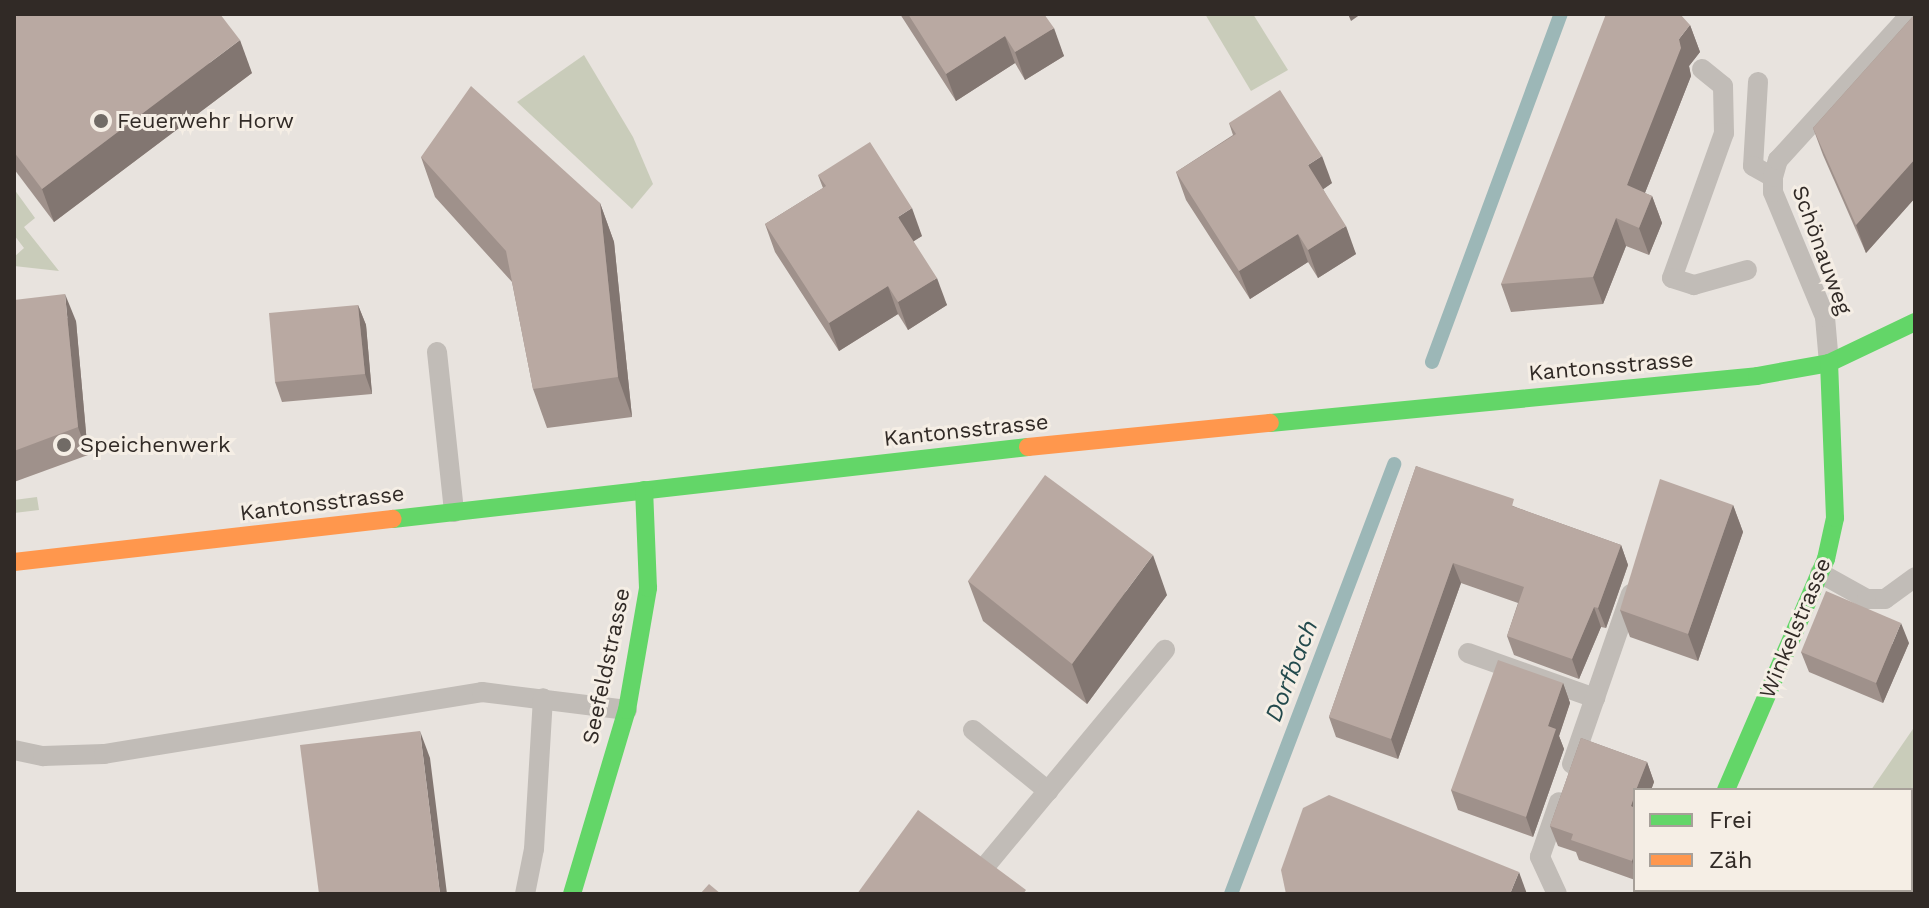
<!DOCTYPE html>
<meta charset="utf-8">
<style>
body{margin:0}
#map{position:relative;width:1929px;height:908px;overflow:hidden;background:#e8e3de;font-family:"Work Sans",sans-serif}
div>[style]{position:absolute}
.green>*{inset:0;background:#c9ccba}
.stream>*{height:14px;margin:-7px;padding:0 7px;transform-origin:7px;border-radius:7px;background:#9cb7b7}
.lane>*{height:20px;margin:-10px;padding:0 10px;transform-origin:10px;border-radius:10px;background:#c1bcb7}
.street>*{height:42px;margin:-21px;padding:0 21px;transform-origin:21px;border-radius:21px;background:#c1bcb7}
.fast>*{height:18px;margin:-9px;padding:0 9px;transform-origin:9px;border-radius:9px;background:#63d668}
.slow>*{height:18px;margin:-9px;padding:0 9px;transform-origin:9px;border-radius:9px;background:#ff974d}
.wall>*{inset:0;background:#9f918b}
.shaded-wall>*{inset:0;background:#827671}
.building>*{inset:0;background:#b9a9a2}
.dots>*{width:22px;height:22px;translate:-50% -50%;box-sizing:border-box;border:4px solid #f5eee5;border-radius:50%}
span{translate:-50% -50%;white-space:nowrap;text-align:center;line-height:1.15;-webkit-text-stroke:6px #f5eee5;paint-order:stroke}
.poi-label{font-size:22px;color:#312a26}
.left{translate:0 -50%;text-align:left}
.street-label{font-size:22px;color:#312a26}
.water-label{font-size:24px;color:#22494c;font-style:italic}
.frame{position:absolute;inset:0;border:16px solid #312a26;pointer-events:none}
.legend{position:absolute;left:1633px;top:788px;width:280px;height:104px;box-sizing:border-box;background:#f5eee5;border:2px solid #a7a099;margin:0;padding:10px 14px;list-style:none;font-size:24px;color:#312a26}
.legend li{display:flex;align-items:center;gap:16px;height:40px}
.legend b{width:40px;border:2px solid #a7a099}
</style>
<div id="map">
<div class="green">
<div style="clip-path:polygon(1205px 14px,1253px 14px,1288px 70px,1251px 91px)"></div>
<div style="clip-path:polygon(584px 55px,633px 137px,653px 184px,632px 209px,517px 102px)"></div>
<div style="clip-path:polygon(14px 189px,35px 218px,24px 227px,59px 271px,14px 266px,14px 257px,24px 248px,14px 235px)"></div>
<div style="clip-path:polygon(37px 497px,39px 510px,14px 513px,14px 500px)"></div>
<div style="clip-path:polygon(1915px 726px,1915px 894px,1815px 894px,1911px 890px,1911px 790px,1871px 790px)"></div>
</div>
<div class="stream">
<div style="left:1432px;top:362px;width:371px;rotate:-69.7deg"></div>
<div style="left:1231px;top:894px;width:460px;rotate:-69.2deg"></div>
</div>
<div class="lane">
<div style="left:1702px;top:69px;width:27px;rotate:39deg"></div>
<div style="left:1723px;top:86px;width:47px;rotate:88.8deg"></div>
<div style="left:1724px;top:133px;width:154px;rotate:109.7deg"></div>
<div style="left:1672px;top:278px;width:23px;rotate:18deg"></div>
<div style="left:1694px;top:285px;width:55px;rotate:-15.8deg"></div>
<div style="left:1758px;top:82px;width:84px;rotate:93.4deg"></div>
<div style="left:1753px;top:166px;width:23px;rotate:29deg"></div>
<div style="left:437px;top:352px;width:161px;rotate:83.9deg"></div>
<div style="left:1829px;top:363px;width:46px;rotate:-95deg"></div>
<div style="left:1825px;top:317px;width:135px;rotate:-112.6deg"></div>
<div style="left:1773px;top:192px;width:15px;rotate:-90deg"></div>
<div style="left:1773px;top:177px;width:18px;rotate:-74deg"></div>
<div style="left:1778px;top:160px;width:197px;rotate:-47.7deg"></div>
<div style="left:1820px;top:573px;width:54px;rotate:29deg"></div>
<div style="left:1867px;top:599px;width:18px"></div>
<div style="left:1885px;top:599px;width:37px;rotate:-36deg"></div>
<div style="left:1468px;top:653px;width:135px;rotate:19.5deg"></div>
<div style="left:973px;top:730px;width:97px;rotate:39.1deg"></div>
<div style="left:14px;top:750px;width:30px;rotate:12deg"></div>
<div style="left:43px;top:756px;width:61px;rotate:-1.9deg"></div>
<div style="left:104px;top:754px;width:383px;rotate:-9.3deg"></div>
<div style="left:482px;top:692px;width:146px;rotate:7.1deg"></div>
<div style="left:1572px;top:764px;width:180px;rotate:-70.9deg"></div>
<div style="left:983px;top:869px;width:285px;rotate:-50.3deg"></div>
<div style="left:525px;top:894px;width:46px;rotate:-78.7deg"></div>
<div style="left:534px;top:849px;width:151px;rotate:-86.6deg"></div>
<div style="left:1557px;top:894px;width:41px;rotate:-114.7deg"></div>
<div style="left:1540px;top:857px;width:58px;rotate:-70.9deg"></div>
</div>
<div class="street">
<div style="left:1683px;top:894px;width:4px;rotate:-76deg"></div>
</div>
<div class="fast">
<div style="left:1270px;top:423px;width:489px;rotate:-5.5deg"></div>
<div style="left:1757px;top:376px;width:73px;rotate:-10.2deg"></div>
<div style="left:1829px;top:363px;width:95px;rotate:-25.5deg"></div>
<div style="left:393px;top:519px;width:639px;rotate:-6.47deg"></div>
<div style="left:1726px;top:790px;width:252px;rotate:-66.6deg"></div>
<div style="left:1826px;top:559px;width:42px;rotate:-77.6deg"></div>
<div style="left:1835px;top:518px;width:155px;rotate:-92.2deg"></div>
<div style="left:572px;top:894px;width:192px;rotate:-73.4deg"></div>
<div style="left:627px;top:710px;width:124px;rotate:-80.2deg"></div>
<div style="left:648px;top:588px;width:98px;rotate:-92.3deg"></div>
</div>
<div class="slow">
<div style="left:1028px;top:447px;width:243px;rotate:-5.7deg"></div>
<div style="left:14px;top:562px;width:381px;rotate:-6.5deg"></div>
</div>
<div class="wall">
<div style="clip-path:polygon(900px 14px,1044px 14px,1064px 56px,1025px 80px,1015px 63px,956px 101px)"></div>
<div style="clip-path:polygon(1915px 14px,1915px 198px,1866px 253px,1823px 155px,1813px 128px)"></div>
<div style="clip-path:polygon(14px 18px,252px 73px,54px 222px,14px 169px)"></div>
<div style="clip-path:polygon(1690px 25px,1700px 52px,1689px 66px,1691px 76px,1645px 193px,1652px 196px,1662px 223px,1649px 255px,1626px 246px,1603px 304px,1511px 312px,1501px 284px)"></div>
<div style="clip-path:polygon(1229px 123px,1332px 183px,1323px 189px,1356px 254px,1318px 278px,1308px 262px,1250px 299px,1186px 200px,1176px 172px,1233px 135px)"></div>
<div style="clip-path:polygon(421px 157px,600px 203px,614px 242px,632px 417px,547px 428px,533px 389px,512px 282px,435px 197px)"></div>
<div style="clip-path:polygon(818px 175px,922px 236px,913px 241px,947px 305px,908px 330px,898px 314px,839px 351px,775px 252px,765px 224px,823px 188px)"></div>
<div style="clip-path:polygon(14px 300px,76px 321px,88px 455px,14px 482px)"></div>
<div style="clip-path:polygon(358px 305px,366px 325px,372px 394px,282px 402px,275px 382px)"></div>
<div style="clip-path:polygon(1416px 466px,1518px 508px,1621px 545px,1628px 565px,1606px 628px,1601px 627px,1579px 679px,1514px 655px,1507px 636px,1518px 603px,1461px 583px,1398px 759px,1336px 737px,1329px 717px)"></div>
<div style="clip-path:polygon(1733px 505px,1743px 532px,1698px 661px,1630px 637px,1620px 610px)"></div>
<div style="clip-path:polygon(968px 581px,1167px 595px,1087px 704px,983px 621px)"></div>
<div style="clip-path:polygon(1909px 643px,1883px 703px,1809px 672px,1801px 652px)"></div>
<div style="clip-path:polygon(1563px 683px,1570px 703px,1559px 736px,1564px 749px,1533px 837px,1458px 810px,1451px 790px)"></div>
<div style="clip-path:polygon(1581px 738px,1647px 762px,1654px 782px,1651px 790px,1635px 790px,1635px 880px,1579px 860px,1576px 852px,1558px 846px,1550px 826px)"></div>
</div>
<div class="shaded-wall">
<div style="clip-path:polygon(1348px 14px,1361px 14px,1351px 21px)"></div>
<div style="clip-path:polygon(1690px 25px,1700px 52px,1689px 66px,1691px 76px,1637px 213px,1627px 185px,1679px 39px)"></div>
<div style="clip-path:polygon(1054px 28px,1064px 56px,1025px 80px,1015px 52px)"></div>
<div style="clip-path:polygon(1005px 36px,1015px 63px,956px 101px,946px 74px)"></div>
<div style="clip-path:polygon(240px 40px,252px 73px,54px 222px,42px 189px)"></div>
<div style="clip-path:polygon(1322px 156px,1332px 183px,1318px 193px,1308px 165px)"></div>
<div style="clip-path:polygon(1915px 159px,1915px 198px,1866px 253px,1856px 225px)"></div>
<div style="clip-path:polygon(1652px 196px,1662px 223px,1649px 255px,1639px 228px)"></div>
<div style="clip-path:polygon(600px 203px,614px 242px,632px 417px,618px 377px)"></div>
<div style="clip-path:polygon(912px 208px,922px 236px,908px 245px,898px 217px)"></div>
<div style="clip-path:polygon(1616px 218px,1626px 246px,1603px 304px,1593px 277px)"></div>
<div style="clip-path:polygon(1346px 226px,1356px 254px,1318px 278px,1308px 250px)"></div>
<div style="clip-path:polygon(1298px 234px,1308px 262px,1250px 299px,1239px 271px)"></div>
<div style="clip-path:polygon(937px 278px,947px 305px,908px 330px,898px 302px)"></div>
<div style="clip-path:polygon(888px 286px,898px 314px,839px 351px,829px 323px)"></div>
<div style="clip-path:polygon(65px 294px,76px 321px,88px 455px,78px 427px)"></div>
<div style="clip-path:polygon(358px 305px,366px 325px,372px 394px,365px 374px)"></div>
<div style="clip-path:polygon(1733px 505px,1743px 532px,1698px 661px,1688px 634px)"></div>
<div style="clip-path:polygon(1621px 545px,1628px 565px,1606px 628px,1598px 608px)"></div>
<div style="clip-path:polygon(1153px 555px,1167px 595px,1087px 704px,1072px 664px)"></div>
<div style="clip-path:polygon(1453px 563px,1461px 583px,1398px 759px,1391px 739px)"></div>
<div style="clip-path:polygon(1594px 607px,1601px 627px,1579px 679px,1572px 659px)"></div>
<div style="clip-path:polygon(1901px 623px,1909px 643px,1883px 703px,1876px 683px)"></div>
<div style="clip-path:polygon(1563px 683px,1570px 703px,1559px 736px,1564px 749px,1533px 837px,1526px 817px,1548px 726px)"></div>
<div style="clip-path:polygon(420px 731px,430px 758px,447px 894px,440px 894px)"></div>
<div style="clip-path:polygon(1647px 762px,1654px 782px,1651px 790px,1636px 790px)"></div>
<div style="clip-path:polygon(1635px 794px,1635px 818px,1631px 806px)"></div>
<div style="clip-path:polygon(1635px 852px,1635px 871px,1632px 861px)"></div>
<div style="clip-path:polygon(1519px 872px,1527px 894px,1510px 894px)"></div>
</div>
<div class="building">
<div style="clip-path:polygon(19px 14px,220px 14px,240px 40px,42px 189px,14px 152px,14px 18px)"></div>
<div style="clip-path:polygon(908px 14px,1044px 14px,1054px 28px,1015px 52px,1005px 36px,946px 74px)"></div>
<div style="clip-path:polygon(1606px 14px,1680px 14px,1690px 25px,1679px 39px,1681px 48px,1627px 185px,1652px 196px,1639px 228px,1616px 218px,1593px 277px,1501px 284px)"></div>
<div style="clip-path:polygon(1915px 14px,1915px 159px,1856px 225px,1813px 128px)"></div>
<div style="clip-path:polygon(471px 86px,600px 203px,618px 377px,533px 389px,506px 251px,421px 157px)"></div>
<div style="clip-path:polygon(1280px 90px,1322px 156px,1308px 165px,1346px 226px,1308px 250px,1298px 234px,1239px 271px,1176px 172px,1236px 134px,1229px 123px)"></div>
<div style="clip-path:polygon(870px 142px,912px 208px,898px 217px,937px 278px,898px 302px,888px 286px,829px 323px,765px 224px,826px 186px,818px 175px)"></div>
<div style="clip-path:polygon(65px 294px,78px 427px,14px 451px,14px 300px)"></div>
<div style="clip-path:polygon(358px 305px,365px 374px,275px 382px,269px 313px)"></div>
<div style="clip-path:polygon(1416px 466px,1514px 499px,1512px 506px,1621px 545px,1598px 608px,1594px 607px,1572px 659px,1507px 636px,1524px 587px,1453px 563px,1391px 739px,1329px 717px)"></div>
<div style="clip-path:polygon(1045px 475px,1153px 555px,1072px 664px,968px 581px)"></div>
<div style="clip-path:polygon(1660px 479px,1733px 505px,1688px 634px,1620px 610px)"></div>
<div style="clip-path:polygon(1826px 591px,1901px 623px,1876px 683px,1801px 652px)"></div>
<div style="clip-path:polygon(1498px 660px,1563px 683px,1548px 726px,1556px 729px,1526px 817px,1451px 790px)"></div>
<div style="clip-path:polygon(420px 731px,440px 894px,319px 894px,300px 745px)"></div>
<div style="clip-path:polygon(1581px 738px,1647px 762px,1636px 790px,1635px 790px,1635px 794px,1631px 806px,1635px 808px,1635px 852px,1632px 861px,1571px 840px,1573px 834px,1550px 826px)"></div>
<div style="clip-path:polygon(1329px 795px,1519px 872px,1510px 894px,1286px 894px,1281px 870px,1303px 808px)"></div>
<div style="clip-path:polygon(918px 810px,1026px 890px,1023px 894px,857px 894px)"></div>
<div style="clip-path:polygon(709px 884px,721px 894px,700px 894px)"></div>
</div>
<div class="dots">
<div style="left:101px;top:121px;background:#716b66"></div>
<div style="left:64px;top:445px;background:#716b66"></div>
</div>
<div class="poi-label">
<span class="left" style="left:117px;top:121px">Feuerwehr Horw</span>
<span class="left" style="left:80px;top:445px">Speichenwerk</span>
</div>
<div class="street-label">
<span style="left:1822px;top:250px;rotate:70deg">Schönauweg</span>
<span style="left:1611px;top:366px;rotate:-5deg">Kantonsstrasse</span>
<span style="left:966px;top:430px;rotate:-6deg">Kantonsstrasse</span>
<span style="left:322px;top:503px;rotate:-7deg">Kantonsstrasse</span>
<span style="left:1795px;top:628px;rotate:-67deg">Winkelstrasse</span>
<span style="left:606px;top:666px;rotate:-78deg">Seefeldstrasse</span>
</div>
<div class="water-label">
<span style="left:1292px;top:671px;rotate:-69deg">Dorfbach</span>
</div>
<div class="frame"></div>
<ul class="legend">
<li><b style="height:10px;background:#63d668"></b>Frei</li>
<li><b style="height:10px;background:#ff974d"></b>Zäh</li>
</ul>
</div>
